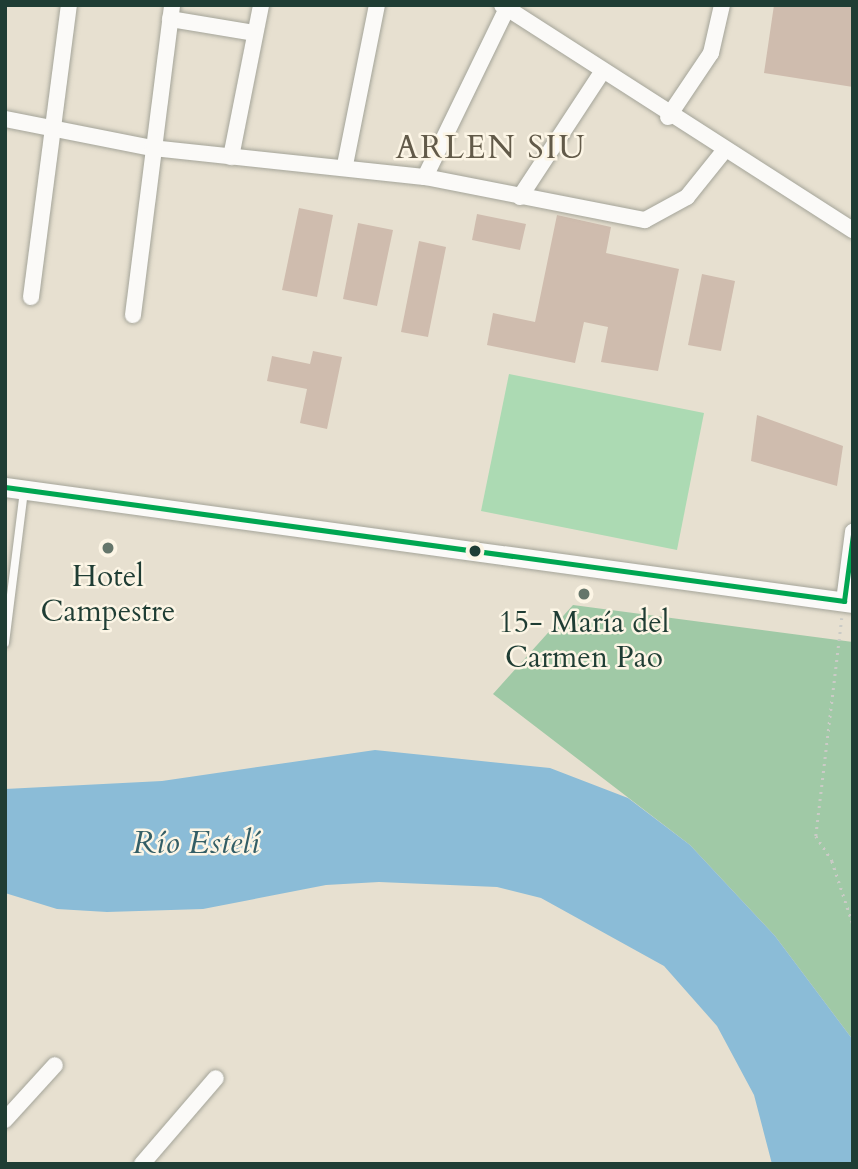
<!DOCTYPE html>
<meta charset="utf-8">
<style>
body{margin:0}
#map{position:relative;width:858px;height:1169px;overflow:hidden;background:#e7e0d0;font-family:Cardo,serif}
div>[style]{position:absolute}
.green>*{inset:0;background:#acdab3}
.forest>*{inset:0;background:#a0c9a6}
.water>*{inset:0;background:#8bbcd7}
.building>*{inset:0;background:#cfbcae}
.path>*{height:2.5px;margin-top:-1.25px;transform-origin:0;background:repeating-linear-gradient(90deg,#cacbc6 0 2px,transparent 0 7px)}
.roads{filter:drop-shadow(0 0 2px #a4a499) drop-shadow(0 0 2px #a4a499)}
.service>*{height:8px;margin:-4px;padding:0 4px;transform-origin:4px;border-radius:4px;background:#fbfaf8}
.minor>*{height:16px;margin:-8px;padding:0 8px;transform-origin:8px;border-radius:8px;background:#fbfaf8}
.tertiary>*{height:19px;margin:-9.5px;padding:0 9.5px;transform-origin:9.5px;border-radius:9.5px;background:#fbfaf8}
.bus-1>*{height:5px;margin:-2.5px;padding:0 2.5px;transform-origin:2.5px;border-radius:2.5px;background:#00a651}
.dots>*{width:19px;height:19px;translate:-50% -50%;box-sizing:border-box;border:4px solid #fcf5e5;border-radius:50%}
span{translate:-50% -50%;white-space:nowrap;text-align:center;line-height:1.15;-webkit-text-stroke:5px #fcf5e5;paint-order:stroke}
.poi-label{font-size:30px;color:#1f3d34}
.neighbourhood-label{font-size:32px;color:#625a49;letter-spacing:2px}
.water-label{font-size:32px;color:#335e66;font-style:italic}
.frame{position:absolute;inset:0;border:7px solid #1f3d34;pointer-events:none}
</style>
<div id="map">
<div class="green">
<div style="clip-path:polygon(509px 374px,704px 413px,677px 550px,481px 511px)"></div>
</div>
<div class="forest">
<div style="clip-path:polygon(573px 605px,853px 642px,853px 1040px,775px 936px,690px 845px,493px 694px)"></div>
</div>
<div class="water">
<div style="clip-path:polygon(375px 750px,550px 768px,628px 798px,690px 845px,775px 936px,853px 1040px,853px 1164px,772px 1164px,754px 1095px,717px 1026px,664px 966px,541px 898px,497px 887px,379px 882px,326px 885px,203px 909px,107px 912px,57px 909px,5px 893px,5px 789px,162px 781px)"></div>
</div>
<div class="building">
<div style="clip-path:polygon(774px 5px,853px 5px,853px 87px,764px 73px)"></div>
<div style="clip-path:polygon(299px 208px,333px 215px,317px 297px,282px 290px)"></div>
<div style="clip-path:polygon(477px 214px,526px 224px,520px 250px,472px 240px)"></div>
<div style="clip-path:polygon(557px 215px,611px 227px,606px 253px,679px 269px,658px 371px,601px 362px,608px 327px,584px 322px,575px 363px,487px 345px,493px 313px,535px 322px)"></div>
<div style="clip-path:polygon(358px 223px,393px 230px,377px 306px,343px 299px)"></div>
<div style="clip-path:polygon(419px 241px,446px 247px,428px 337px,401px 332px)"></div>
<div style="clip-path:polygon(702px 274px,735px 281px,721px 351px,688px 345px)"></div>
<div style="clip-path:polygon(313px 351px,342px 357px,327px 429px,300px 423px,307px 389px,267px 381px,272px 356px,310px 364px)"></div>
<div style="clip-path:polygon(757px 415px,843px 446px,837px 486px,751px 461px)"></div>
</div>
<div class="path">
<div style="left:842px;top:618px;width:220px;rotate:96.8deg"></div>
<div style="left:816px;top:836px;width:30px;rotate:57deg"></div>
<div style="left:832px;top:861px;width:66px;rotate:71.6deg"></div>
</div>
<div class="roads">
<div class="service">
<div style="left:5px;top:643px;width:154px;rotate:-82.9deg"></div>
</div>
<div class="minor">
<div style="left:502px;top:5px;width:417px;rotate:32.7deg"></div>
<div style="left:170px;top:19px;width:86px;rotate:9.4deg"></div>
<div style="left:668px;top:117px;width:77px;rotate:-56.1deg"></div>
<div style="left:711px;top:53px;width:49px;rotate:-77.1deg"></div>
<div style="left:5px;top:119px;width:150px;rotate:11.2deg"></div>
<div style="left:152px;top:148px;width:275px;rotate:6.1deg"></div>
<div style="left:425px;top:177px;width:224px;rotate:11.1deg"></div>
<div style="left:645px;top:220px;width:48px;rotate:-28.7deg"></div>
<div style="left:687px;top:197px;width:59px;rotate:-51.2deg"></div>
<div style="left:231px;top:157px;width:155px;rotate:-78.8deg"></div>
<div style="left:345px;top:165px;width:163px;rotate:-78.7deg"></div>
<div style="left:425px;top:177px;width:188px;rotate:-64.1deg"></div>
<div style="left:520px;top:197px;width:149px;rotate:-56.7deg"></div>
<div style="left:31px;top:297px;width:294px;rotate:-82.6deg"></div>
<div style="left:133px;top:315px;width:312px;rotate:-82.8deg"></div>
<div style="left:844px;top:601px;width:70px;rotate:-82.6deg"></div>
<div style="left:5px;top:1120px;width:74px;rotate:-47.7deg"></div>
<div style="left:142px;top:1164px;width:113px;rotate:-49.3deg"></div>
</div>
<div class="tertiary">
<div style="left:5px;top:487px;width:856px;rotate:7.79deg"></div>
</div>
</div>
<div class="bus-1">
<div style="left:5px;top:487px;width:847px;rotate:7.74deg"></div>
<div style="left:844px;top:601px;width:68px;rotate:-82.3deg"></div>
</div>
<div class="dots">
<div style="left:108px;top:548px;background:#65766b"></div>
<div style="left:475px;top:551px;background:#1f3d34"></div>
<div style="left:584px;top:594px;background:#65766b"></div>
</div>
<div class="poi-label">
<span style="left:108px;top:594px">Hotel<br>Campestre</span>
<span style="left:584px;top:640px">15- María del<br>Carmen Pao</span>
</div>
<div class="neighbourhood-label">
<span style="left:491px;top:148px">ARLEN SIU</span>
</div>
<div class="water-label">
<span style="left:196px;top:843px">Río Estelí</span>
</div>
<div class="frame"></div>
</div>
